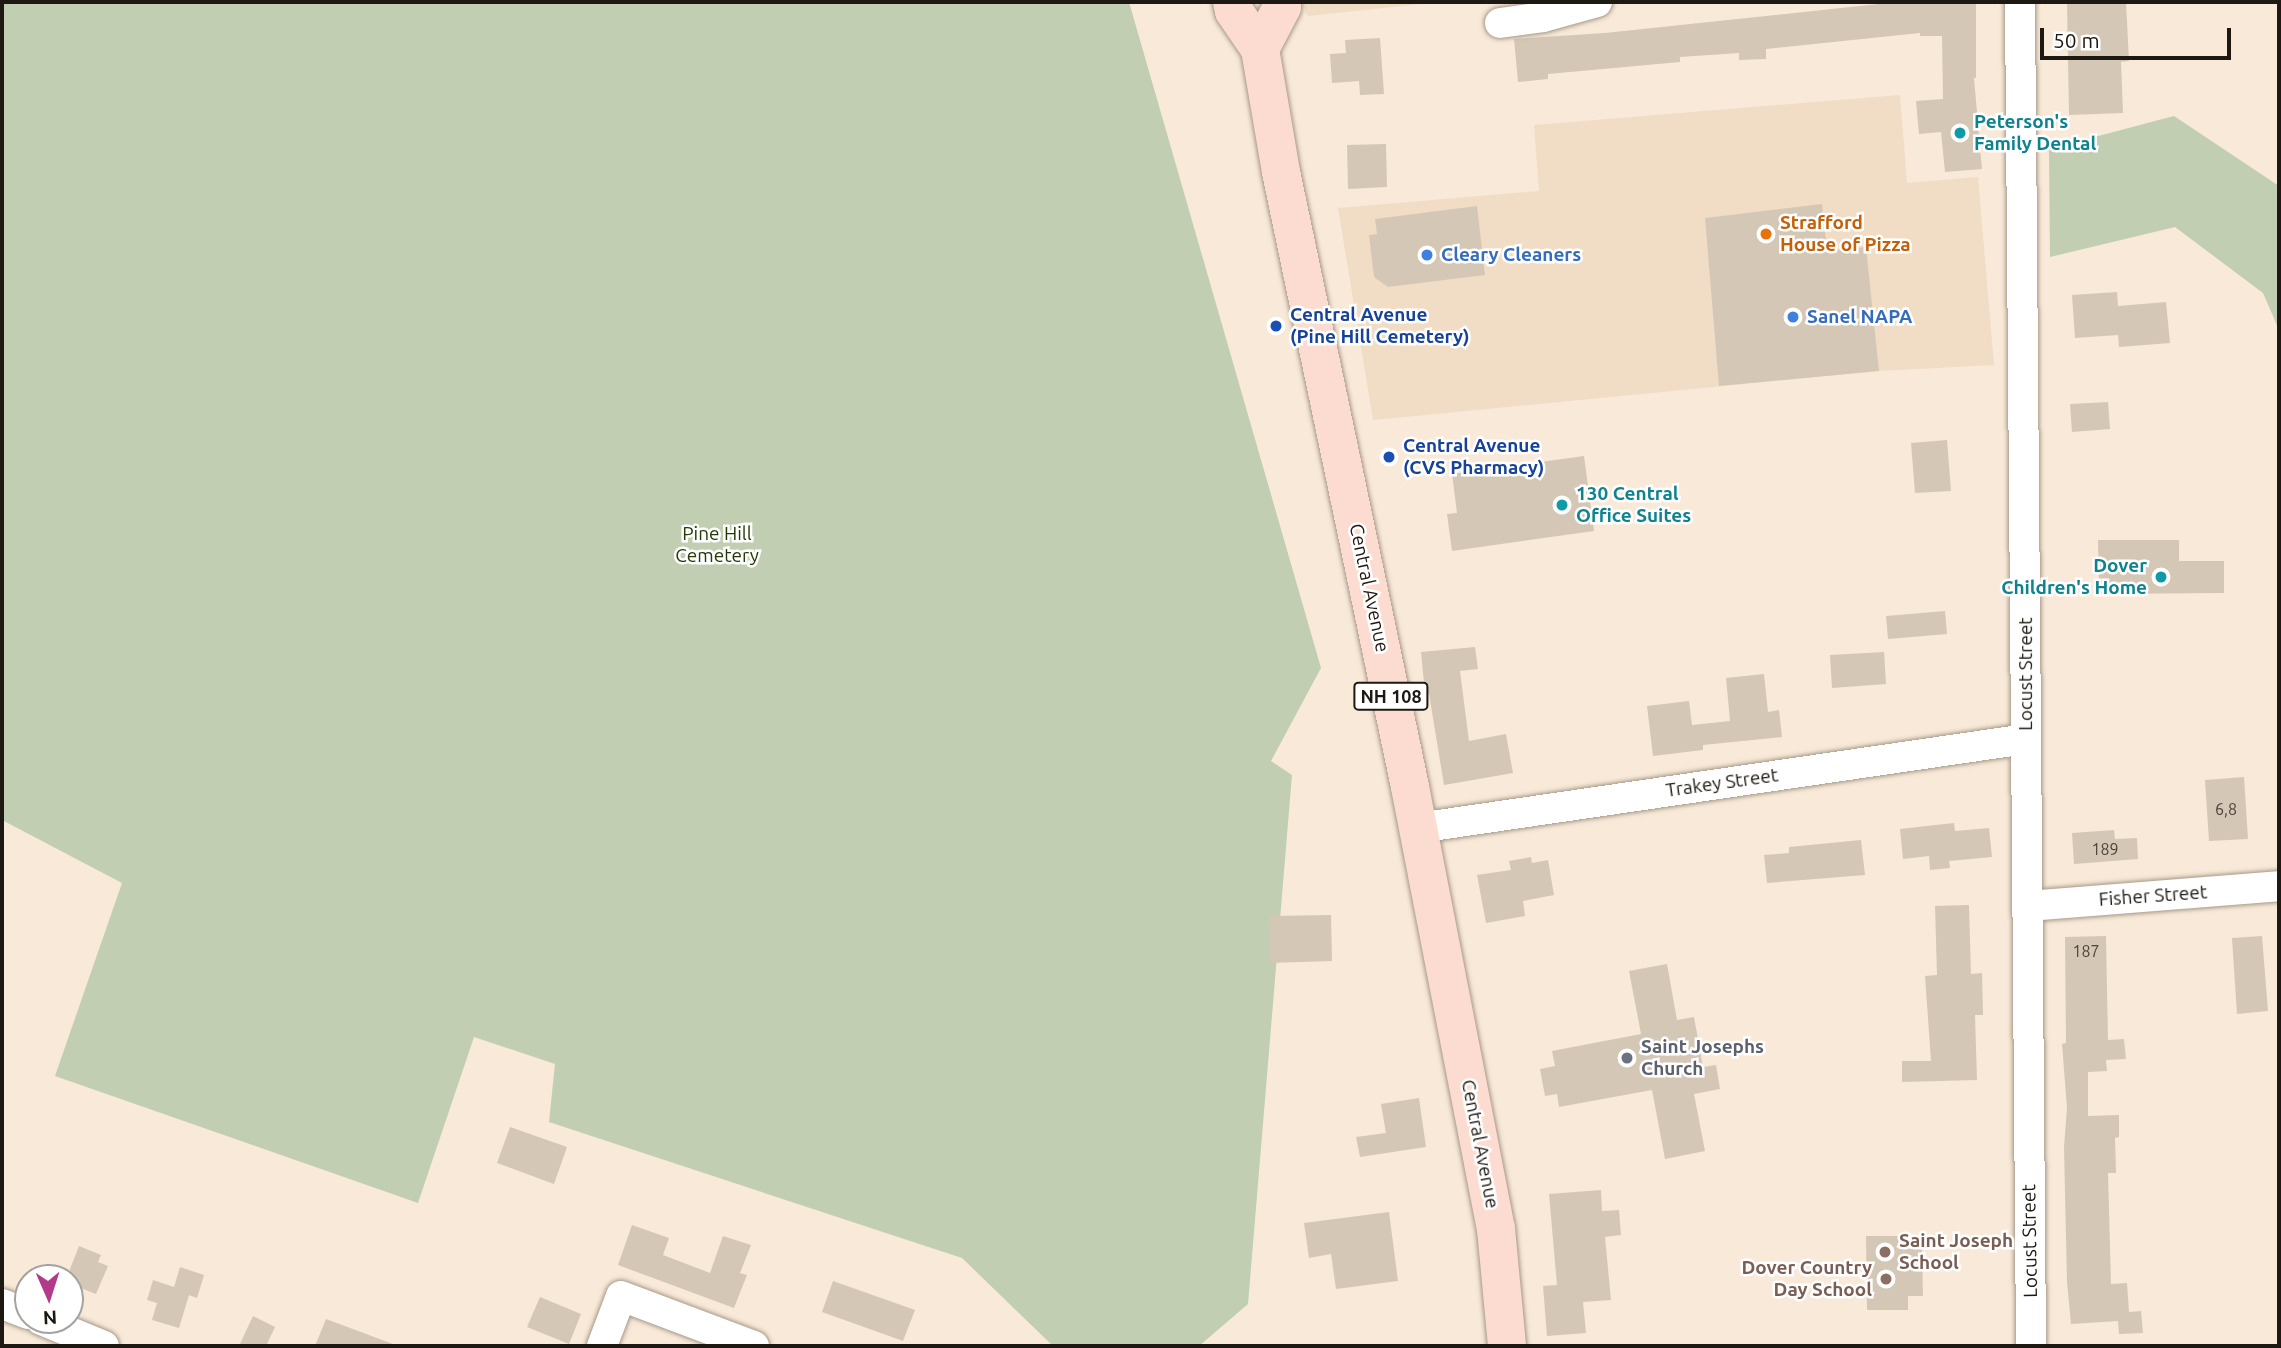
<!DOCTYPE html>
<style>
body{margin:0}
#map{position:relative;width:2281px;height:1348px;overflow:hidden;background:#f8e9d8;font-family:Ubuntu,sans-serif}
div>[style]{position:absolute}
.built>*{inset:0;background:#f1ddc6}
.green>*{inset:0;background:#c1ceb2}
.building>*{inset:0;background:#d5c7b6}
.roads{filter:drop-shadow(0 0 2px #a79989) drop-shadow(0 0 2px #a79989)}
.minor>*{height:30px;margin:-15px;padding:0 15px;transform-origin:15px;border-radius:15px;background:#fff}
.major>*{height:38px;margin:-19px;padding:0 19px;transform-origin:19px;border-radius:19px;background:#fcdcd0}
.dots>*{width:19px;height:19px;translate:-50% -50%;box-sizing:border-box;border:4px solid #fff;border-radius:50%}
span{translate:-50% -50%;white-space:nowrap;text-align:center;line-height:1.15;-webkit-text-stroke:5px #fff;paint-order:stroke}
.number-label{font-size:16px;color:#4b443b}
.number-label span{-webkit-text-stroke-width:0}
.shield-label span{padding:2px 5px;background:#fff;border:2px solid;border-radius:5px;-webkit-text-stroke-width:0}
.shield-label{font-size:18px;color:#1d1812;font-weight:700}
.culture-label{font-size:19px;color:#0d838f;font-weight:700}
.left{translate:0 -50%;text-align:left}
.right{translate:-100% -50%;text-align:right}
.food-label{font-size:19px;color:#c56008;font-weight:700}
.shop-label{font-size:19px;color:#366cbe;font-weight:700}
.transit-label{font-size:19px;color:#164399;font-weight:700}
.park-label{font-size:19px;color:#263a06}
.street-label{font-size:19px;color:#1d1812}
.worship-label{font-size:19px;color:#5b616d;font-weight:700}
.education-label{font-size:19px;color:#785e54;font-weight:700}
.frame{position:absolute;inset:0;border:4px solid #1d1812;pointer-events:none}
.north{position:absolute;left:14px;top:1264px;width:70px;height:70px;box-sizing:border-box;background:#fff;border:2px solid #a5a3a0;border-radius:50%;rotate:177deg;font-size:19px;font-weight:700;line-height:28px;text-align:center;color:#1d1812}
.north::after{content:'';display:block;margin:auto;width:24px;height:32px;background:#b3398b;clip-path:polygon(50% 0,100% 100%,50% 72%,0 100%)}
.scale{position:absolute;left:2040px;top:28px;width:191px;height:32px;box-sizing:border-box;border:4px solid #1d1812;border-top:0;padding-left:9px;font-size:21px;line-height:24px;white-space:nowrap;color:#1d1812;-webkit-text-stroke:5px #fff;paint-order:stroke}
</style>
<div id="map">
<div class="built">
<div style="clip-path:polygon(1301px 2px,1440px 2px,1308px 16px)"></div>
<div style="clip-path:polygon(1900px 95px,1907px 183px,1978px 177px,1994px 365px,1879px 371px,1373px 420px,1338px 208px,1539px 191px,1534px 125px)"></div>
</div>
<div class="green">
<div style="clip-path:polygon(2px 2px,1129px 2px,1321px 668px,1271px 761px,1292px 775px,1248px 1304px,1199px 1346px,1053px 1346px,962px 1258px,549px 1122px,555px 1064px,474px 1037px,418px 1203px,55px 1076px,122px 883px,2px 820px)"></div>
<div style="clip-path:polygon(2174px 116px,2279px 186px,2279px 330px,2263px 293px,2175px 227px,2050px 257px,2049px 149px)"></div>
</div>
<div class="building">
<div style="clip-path:polygon(1897px 2px,1976px 2px,1976px 78px,1974px 78px,1982px 169px,1945px 172px,1941px 132px,1919px 134px,1916px 101px,1943px 99px,1942px 36px,1920px 36px,1920px 33px,1766px 49px,1766px 59px,1739px 60px,1739px 53px,1680px 57px,1680px 62px,1548px 74px,1548px 79px,1518px 82px,1514px 39px,1605px 33px)"></div>
<div style="clip-path:polygon(2067px 2px,2126px 2px,2129px 61px,2121px 62px,2123px 113px,2069px 115px)"></div>
<div style="clip-path:polygon(1380px 38px,1384px 94px,1360px 95px,1359px 81px,1332px 83px,1330px 54px,1346px 53px,1345px 40px)"></div>
<div style="clip-path:polygon(1386px 144px,1387px 187px,1348px 189px,1347px 145px)"></div>
<div style="clip-path:polygon(1822px 204px,1827px 251px,1866px 247px,1879px 371px,1719px 386px,1705px 218px)"></div>
<div style="clip-path:polygon(1477px 206px,1485px 275px,1388px 287px,1374px 277px,1369px 235px,1377px 234px,1375px 219px)"></div>
<div style="clip-path:polygon(2117px 292px,2118px 306px,2166px 302px,2170px 343px,2119px 347px,2118px 335px,2075px 338px,2072px 295px)"></div>
<div style="clip-path:polygon(2108px 402px,2110px 429px,2072px 432px,2070px 404px)"></div>
<div style="clip-path:polygon(1947px 440px,1951px 491px,1915px 493px,1911px 443px)"></div>
<div style="clip-path:polygon(1584px 456px,1594px 531px,1452px 551px,1447px 514px,1457px 513px,1452px 474px)"></div>
<div style="clip-path:polygon(2098px 540px,2179px 540px,2179px 561px,2224px 561px,2224px 593px,2099px 594px)"></div>
<div style="clip-path:polygon(1945px 611px,1947px 634px,1888px 639px,1886px 616px)"></div>
<div style="clip-path:polygon(1475px 647px,1478px 669px,1460px 671px,1469px 741px,1506px 734px,1513px 773px,1444px 785px,1429px 694px,1425px 694px,1421px 652px)"></div>
<div style="clip-path:polygon(1884px 652px,1886px 684px,1832px 688px,1830px 655px)"></div>
<div style="clip-path:polygon(1764px 674px,1768px 712px,1779px 710px,1782px 737px,1703px 745px,1703px 750px,1653px 756px,1647px 706px,1689px 701px,1692px 725px,1730px 721px,1726px 678px)"></div>
<div style="clip-path:polygon(2244px 777px,2248px 839px,2209px 841px,2205px 780px)"></div>
<div style="clip-path:polygon(1954px 823px,1955px 831px,1989px 828px,1992px 857px,1949px 861px,1950px 868px,1930px 870px,1929px 856px,1903px 859px,1900px 829px)"></div>
<div style="clip-path:polygon(2114px 830px,2115px 839px,2137px 838px,2138px 859px,2074px 864px,2072px 833px)"></div>
<div style="clip-path:polygon(1861px 840px,1865px 875px,1767px 883px,1764px 855px,1789px 853px,1789px 847px)"></div>
<div style="clip-path:polygon(1531px 857px,1532px 863px,1548px 860px,1554px 895px,1523px 901px,1525px 916px,1486px 923px,1477px 875px,1511px 870px,1509px 861px)"></div>
<div style="clip-path:polygon(1969px 905px,1971px 974px,1982px 973px,1983px 1015px,1975px 1015px,1977px 1080px,1902px 1082px,1902px 1061px,1931px 1061px,1925px 976px,1937px 975px,1935px 906px)"></div>
<div style="clip-path:polygon(1331px 915px,1332px 961px,1270px 963px,1269px 916px)"></div>
<div style="clip-path:polygon(2106px 936px,2108px 1040px,2124px 1039px,2126px 1059px,2106px 1060px,2107px 1071px,2088px 1072px,2088px 1116px,2119px 1115px,2119px 1137px,2115px 1138px,2116px 1173px,2108px 1173px,2111px 1284px,2127px 1283px,2129px 1312px,2141px 1311px,2143px 1333px,2119px 1334px,2118px 1321px,2071px 1324px,2067px 1282px,2064px 1147px,2067px 1108px,2062px 1044px,2066px 1043px,2065px 937px)"></div>
<div style="clip-path:polygon(2262px 936px,2268px 1011px,2237px 1014px,2232px 938px)"></div>
<div style="clip-path:polygon(1667px 964px,1677px 1020px,1694px 1017px,1703px 1067px,1716px 1065px,1720px 1089px,1694px 1094px,1705px 1151px,1665px 1159px,1652px 1090px,1559px 1107px,1557px 1094px,1545px 1096px,1540px 1069px,1555px 1066px,1552px 1051px,1641px 1034px,1629px 971px)"></div>
<div style="clip-path:polygon(1419px 1098px,1426px 1147px,1360px 1157px,1356px 1137px,1386px 1133px,1381px 1104px)"></div>
<div style="clip-path:polygon(510px 1127px,567px 1147px,554px 1184px,497px 1163px)"></div>
<div style="clip-path:polygon(1601px 1190px,1602px 1211px,1619px 1210px,1621px 1235px,1605px 1237px,1611px 1300px,1583px 1302px,1586px 1333px,1547px 1336px,1543px 1286px,1557px 1285px,1549px 1194px)"></div>
<div style="clip-path:polygon(1389px 1212px,1398px 1281px,1336px 1289px,1331px 1254px,1309px 1258px,1304px 1223px)"></div>
<div style="clip-path:polygon(632px 1225px,669px 1238px,663px 1255px,710px 1273px,723px 1236px,751px 1245px,740px 1273px,747px 1275px,734px 1308px,618px 1265px)"></div>
<div style="clip-path:polygon(1866px 1236px,1908px 1236px,1909px 1249px,1922px 1248px,1923px 1296px,1908px 1296px,1908px 1310px,1867px 1310px)"></div>
<div style="clip-path:polygon(79px 1246px,101px 1255px,98px 1262px,108px 1266px,96px 1294px,70px 1284px,70px 1269px)"></div>
<div style="clip-path:polygon(180px 1267px,204px 1275px,197px 1298px,189px 1295px,179px 1328px,152px 1320px,157px 1303px,147px 1300px,153px 1280px,174px 1287px)"></div>
<div style="clip-path:polygon(833px 1281px,915px 1310px,903px 1341px,822px 1312px)"></div>
<div style="clip-path:polygon(540px 1297px,581px 1314px,569px 1344px,527px 1327px)"></div>
<div style="clip-path:polygon(253px 1316px,275px 1327px,266px 1346px,239px 1346px)"></div>
<div style="clip-path:polygon(326px 1319px,393px 1344px,393px 1346px,315px 1346px)"></div>
</div>
<div class="roads">
<div class="minor">
<div style="left:2020px;top:2px;width:1344px;rotate:89.53deg"></div>
<div style="left:1500px;top:23px;width:43px;rotate:-7.9deg"></div>
<div style="left:1543px;top:17px;width:56px;rotate:-15.5deg"></div>
<div style="left:1418px;top:828px;width:614px;rotate:-8.33deg"></div>
<div style="left:2027px;top:906px;width:253px;rotate:-4.5deg"></div>
<div style="left:2px;top:1304px;width:28px;rotate:21deg"></div>
<div style="left:41px;top:1320px;width:68px;rotate:22.4deg"></div>
<div style="left:602px;top:1346px;width:53px;rotate:-69.2deg"></div>
<div style="left:621px;top:1296px;width:142px;rotate:20.6deg"></div>
</div>
<div class="major">
<div style="left:1232px;top:2px;width:9px;rotate:77deg"></div>
<div style="left:1234px;top:11px;width:46px;rotate:55.6deg"></div>
<div style="left:1281px;top:2px;width:5px;rotate:79deg"></div>
<div style="left:1282px;top:7px;width:47px;rotate:117.6deg"></div>
<div style="left:1260px;top:49px;width:125px;rotate:80.3deg"></div>
<div style="left:1281px;top:172px;width:628px;rotate:78.15deg"></div>
<div style="left:1410px;top:787px;width:450px;rotate:79deg"></div>
<div style="left:1496px;top:1229px;width:118px;rotate:84.6deg"></div>
</div>
</div>
<div class="dots">
<div style="left:1960px;top:133px;background:#0f9aa8"></div>
<div style="left:1766px;top:234px;background:#e8710a"></div>
<div style="left:1427px;top:255px;background:#3f7fe0"></div>
<div style="left:1793px;top:317px;background:#3f7fe0"></div>
<div style="left:1276px;top:326px;background:#1a4fb4"></div>
<div style="left:1389px;top:457px;background:#1a4fb4"></div>
<div style="left:1562px;top:505px;background:#0f9aa8"></div>
<div style="left:2161px;top:577px;background:#0f9aa8"></div>
<div style="left:1627px;top:1058px;background:#6b7280"></div>
<div style="left:1885px;top:1252px;background:#8d6e63"></div>
<div style="left:1886px;top:1279px;background:#8d6e63"></div>
</div>
<div class="number-label">
<span style="left:2226px;top:809px">6,8</span>
<span style="left:2105px;top:849px">189</span>
<span style="left:2086px;top:951px">187</span>
</div>
<div class="shield-label">
<span style="left:1391px;top:696px">NH 108</span>
</div>
<div class="culture-label">
<span class="left" style="left:1974px;top:133px">Peterson's<br>Family Dental</span>
<span class="left" style="left:1576px;top:505px">130 Central<br>Office Suites</span>
<span class="right" style="left:2147px;top:577px">Dover<br>Children's Home</span>
</div>
<div class="food-label">
<span class="left" style="left:1780px;top:234px">Strafford<br>House of Pizza</span>
</div>
<div class="shop-label">
<span class="left" style="left:1441px;top:255px">Cleary Cleaners</span>
<span class="left" style="left:1807px;top:317px">Sanel NAPA</span>
</div>
<div class="transit-label">
<span class="left" style="left:1290px;top:326px">Central Avenue<br>(Pine Hill Cemetery)</span>
<span class="left" style="left:1403px;top:457px">Central Avenue<br>(CVS Pharmacy)</span>
</div>
<div class="park-label">
<span style="left:717px;top:545px">Pine Hill<br>Cemetery</span>
</div>
<div class="street-label">
<span style="left:1369px;top:588px;rotate:78deg">Central Avenue</span>
<span style="left:2026px;top:674px;rotate:-90deg">Locust Street</span>
<span style="left:1722px;top:783px;rotate:-8deg">Trakey Street</span>
<span style="left:2153px;top:896px;rotate:-4deg">Fisher Street</span>
<span style="left:1480px;top:1144px;rotate:79deg">Central Avenue</span>
<span style="left:2030px;top:1241px;rotate:-91deg">Locust Street</span>
</div>
<div class="worship-label">
<span class="left" style="left:1641px;top:1058px">Saint Josephs<br>Church</span>
</div>
<div class="education-label">
<span class="left" style="left:1899px;top:1252px">Saint Joseph<br>School</span>
<span class="right" style="left:1872px;top:1279px">Dover Country<br>Day School</span>
</div>
<div class="frame"></div>
<div class="north">N</div>
<div class="scale">50 m</div>
</div>
